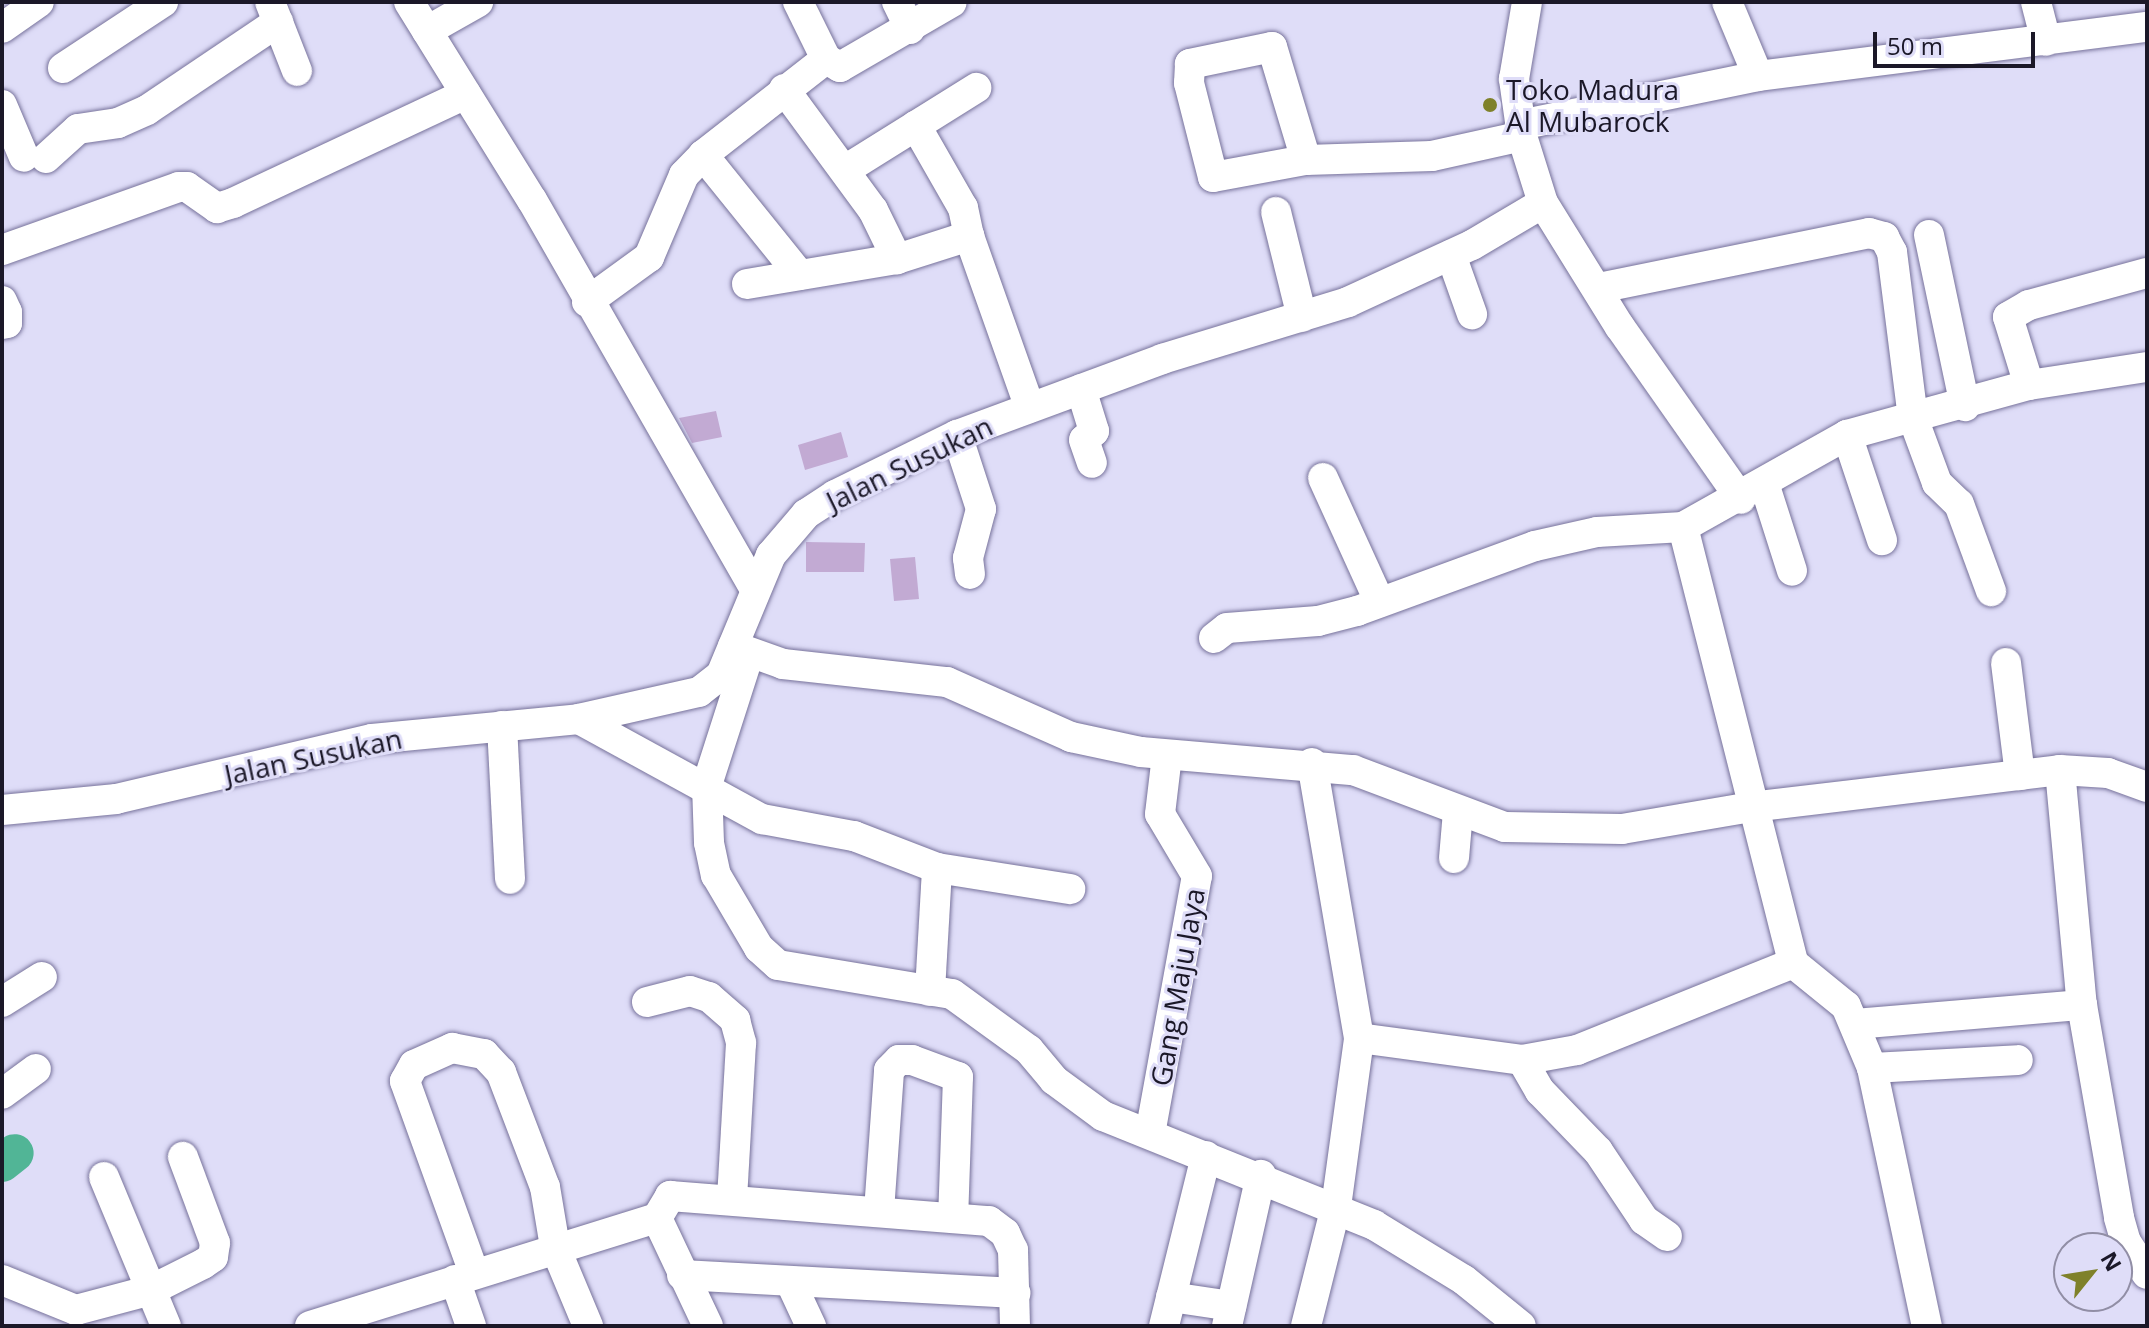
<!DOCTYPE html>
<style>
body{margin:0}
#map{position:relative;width:2149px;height:1328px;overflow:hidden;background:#dfddf8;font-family:"Open Sans",sans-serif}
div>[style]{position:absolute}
.river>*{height:38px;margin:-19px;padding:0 19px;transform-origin:19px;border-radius:19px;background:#51b596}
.building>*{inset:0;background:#c2aad3}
.roads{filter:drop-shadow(0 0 2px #77729b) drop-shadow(0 0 2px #77729b)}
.minor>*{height:30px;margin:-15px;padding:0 15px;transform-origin:15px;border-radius:15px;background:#fff}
.dots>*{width:22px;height:22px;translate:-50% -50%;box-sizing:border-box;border:4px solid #dfddf8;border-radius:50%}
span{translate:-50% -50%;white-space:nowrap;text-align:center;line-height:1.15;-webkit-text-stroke:6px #dfddf8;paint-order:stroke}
.poi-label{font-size:28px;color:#1b1828}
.left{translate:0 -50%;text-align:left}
.street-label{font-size:28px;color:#1b1828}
.frame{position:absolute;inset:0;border:4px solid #1b1828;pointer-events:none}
.north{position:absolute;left:2053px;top:1232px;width:80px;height:80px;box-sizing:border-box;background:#dfddf8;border:2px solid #918ea5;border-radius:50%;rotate:60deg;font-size:22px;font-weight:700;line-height:32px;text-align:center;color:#1b1828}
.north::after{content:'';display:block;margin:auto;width:28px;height:36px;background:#7f812a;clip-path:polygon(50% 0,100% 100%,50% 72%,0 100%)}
.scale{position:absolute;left:1873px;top:32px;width:162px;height:36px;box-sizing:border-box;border:4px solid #1b1828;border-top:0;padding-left:10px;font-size:24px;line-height:28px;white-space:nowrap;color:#1b1828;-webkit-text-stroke:6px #dfddf8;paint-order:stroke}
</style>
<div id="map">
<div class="river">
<div style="left:2px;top:1163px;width:16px;rotate:-38deg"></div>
</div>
<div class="building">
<div style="clip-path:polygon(716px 411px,722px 437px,692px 443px,679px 418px)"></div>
<div style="clip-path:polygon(841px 432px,848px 457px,805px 470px,798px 445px)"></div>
<div style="clip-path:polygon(806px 542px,865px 543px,864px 572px,806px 572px)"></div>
<div style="clip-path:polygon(915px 557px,919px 599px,894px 601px,890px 559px)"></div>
</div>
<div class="roads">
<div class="minor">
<div style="left:270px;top:2px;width:74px;rotate:68.6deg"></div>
<div style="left:409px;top:2px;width:233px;rotate:58.2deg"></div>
<div style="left:532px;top:200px;width:446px;rotate:60.2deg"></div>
<div style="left:798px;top:2px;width:64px;rotate:63.8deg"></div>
<div style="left:826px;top:59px;width:16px;rotate:30deg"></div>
<div style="left:840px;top:67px;width:129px;rotate:-30.1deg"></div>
<div style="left:897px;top:2px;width:30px;rotate:64deg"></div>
<div style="left:1727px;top:2px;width:80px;rotate:67.3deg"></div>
<div style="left:2036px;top:2px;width:40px;rotate:75.6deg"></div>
<div style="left:2px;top:28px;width:45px;rotate:-35.1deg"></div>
<div style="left:427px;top:31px;width:59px;rotate:-29.6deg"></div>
<div style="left:63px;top:68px;width:120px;rotate:-33.4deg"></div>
<div style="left:784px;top:89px;width:150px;rotate:53.7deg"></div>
<div style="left:873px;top:210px;width:55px;rotate:63.9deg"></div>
<div style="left:2px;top:105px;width:56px;rotate:67.1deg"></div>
<div style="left:1520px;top:125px;width:243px;rotate:-11.6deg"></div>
<div style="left:1758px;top:76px;width:392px;rotate:-7.2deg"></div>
<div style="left:703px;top:155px;width:154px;rotate:51.1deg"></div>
<div style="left:46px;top:158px;width:43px;rotate:-42.2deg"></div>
<div style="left:78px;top:129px;width:40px;rotate:-8.5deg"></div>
<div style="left:118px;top:123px;width:32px;rotate:-24deg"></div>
<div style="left:147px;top:110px;width:158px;rotate:-33.9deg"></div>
<div style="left:1306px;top:160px;width:118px;rotate:-106.7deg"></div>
<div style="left:1272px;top:47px;width:84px;rotate:168.3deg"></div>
<div style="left:1190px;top:64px;width:19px;rotate:93deg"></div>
<div style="left:1189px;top:83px;width:97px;rotate:75.7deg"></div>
<div style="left:1213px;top:177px;width:95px;rotate:-10.4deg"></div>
<div style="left:1306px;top:160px;width:126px;rotate:-1.8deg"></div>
<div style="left:1432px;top:156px;width:92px;rotate:-12.5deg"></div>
<div style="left:845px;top:170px;width:155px;rotate:-32deg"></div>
<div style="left:1543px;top:203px;width:146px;rotate:58.2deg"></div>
<div style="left:1620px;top:327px;width:210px;rotate:54.9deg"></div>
<div style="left:1276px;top:212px;width:108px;rotate:76.1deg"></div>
<div style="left:1929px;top:235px;width:175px;rotate:78.1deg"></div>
<div style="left:969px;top:236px;width:182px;rotate:70.5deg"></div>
<div style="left:2px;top:250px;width:188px;rotate:-19.6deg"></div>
<div style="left:179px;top:187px;width:8px"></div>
<div style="left:187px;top:187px;width:37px;rotate:35deg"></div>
<div style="left:217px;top:208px;width:17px;rotate:-17deg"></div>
<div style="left:233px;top:203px;width:257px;rotate:-25.1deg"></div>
<div style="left:1451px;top:255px;width:63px;rotate:70.4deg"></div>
<div style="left:747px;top:284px;width:152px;rotate:-9.5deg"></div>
<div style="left:897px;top:259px;width:76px;rotate:-17.7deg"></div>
<div style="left:969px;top:236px;width:29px;rotate:-102deg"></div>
<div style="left:963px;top:208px;width:95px;rotate:-119.8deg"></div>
<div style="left:1599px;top:288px;width:276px;rotate:-11.5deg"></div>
<div style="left:1869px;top:233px;width:16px;rotate:15deg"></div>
<div style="left:1884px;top:237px;width:17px;rotate:62deg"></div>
<div style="left:1892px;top:252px;width:167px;rotate:82.8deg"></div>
<div style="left:1913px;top:418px;width:69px;rotate:69.7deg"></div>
<div style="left:1937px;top:483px;width:30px;rotate:44deg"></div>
<div style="left:1959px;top:504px;width:93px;rotate:69.8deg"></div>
<div style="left:2px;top:301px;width:12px;rotate:66deg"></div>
<div style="left:7px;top:312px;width:11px;rotate:90deg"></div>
<div style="left:7px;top:323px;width:5px;rotate:169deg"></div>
<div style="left:587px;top:302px;width:77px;rotate:-36deg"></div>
<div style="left:649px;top:257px;width:89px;rotate:-66.9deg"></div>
<div style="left:684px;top:175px;width:28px;rotate:-46deg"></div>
<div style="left:703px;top:155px;width:156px;rotate:-38deg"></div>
<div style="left:2029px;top:385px;width:71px;rotate:-107.2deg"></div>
<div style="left:2008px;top:317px;width:24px;rotate:-30deg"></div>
<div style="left:2029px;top:305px;width:122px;rotate:-15.2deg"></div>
<div style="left:1081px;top:389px;width:44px;rotate:72.8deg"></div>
<div style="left:1094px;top:431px;width:13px;rotate:138deg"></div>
<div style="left:1084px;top:440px;width:24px;rotate:71deg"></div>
<div style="left:957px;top:435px;width:78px;rotate:72deg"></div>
<div style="left:981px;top:509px;width:51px;rotate:104.9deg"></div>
<div style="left:968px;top:558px;width:16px;rotate:83deg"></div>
<div style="left:1847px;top:435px;width:111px;rotate:71.6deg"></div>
<div style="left:1323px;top:478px;width:135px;rotate:65.5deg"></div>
<div style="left:1764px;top:483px;width:92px;rotate:72.3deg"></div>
<div style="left:1683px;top:527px;width:450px;rotate:75.8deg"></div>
<div style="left:1793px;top:963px;width:68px;rotate:39.1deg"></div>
<div style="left:1846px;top:1006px;width:67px;rotate:67.2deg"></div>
<div style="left:1872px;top:1068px;width:264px;rotate:78deg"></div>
<div style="left:1214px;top:638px;width:16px;rotate:-38deg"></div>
<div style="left:1227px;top:628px;width:91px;rotate:-4.4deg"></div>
<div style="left:1318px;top:621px;width:40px;rotate:-14.4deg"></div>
<div style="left:1357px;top:611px;width:189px;rotate:-20.1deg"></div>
<div style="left:1535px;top:546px;width:64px;rotate:-12.7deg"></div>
<div style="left:1597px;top:532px;width:86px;rotate:-3.3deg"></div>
<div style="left:1683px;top:527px;width:188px;rotate:-29.3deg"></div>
<div style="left:1847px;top:435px;width:189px;rotate:-15.4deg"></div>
<div style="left:2029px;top:385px;width:119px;rotate:-8.7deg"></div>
<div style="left:733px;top:646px;width:53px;rotate:19.8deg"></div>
<div style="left:783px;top:664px;width:165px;rotate:6.3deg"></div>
<div style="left:947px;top:682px;width:136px;rotate:23.9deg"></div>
<div style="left:1071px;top:737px;width:72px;rotate:12.1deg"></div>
<div style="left:1141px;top:752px;width:213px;rotate:4.9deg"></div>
<div style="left:1353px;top:770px;width:162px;rotate:20.6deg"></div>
<div style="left:1505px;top:827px;width:117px;rotate:1deg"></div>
<div style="left:1622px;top:829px;width:131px;rotate:-9.7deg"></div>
<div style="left:1751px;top:807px;width:311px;rotate:-6.8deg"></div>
<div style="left:2060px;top:770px;width:48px;rotate:3.6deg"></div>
<div style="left:2108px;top:773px;width:41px;rotate:19.7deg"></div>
<div style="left:749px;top:654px;width:138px;rotate:107.8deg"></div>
<div style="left:707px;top:785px;width:58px;rotate:88deg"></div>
<div style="left:709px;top:843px;width:33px;rotate:78deg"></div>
<div style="left:716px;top:875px;width:85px;rotate:59.5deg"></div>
<div style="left:759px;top:948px;width:25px;rotate:42deg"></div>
<div style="left:778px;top:965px;width:176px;rotate:9.5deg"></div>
<div style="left:952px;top:994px;width:95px;rotate:36deg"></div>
<div style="left:1029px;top:1050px;width:39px;rotate:50deg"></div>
<div style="left:1054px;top:1080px;width:61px;rotate:36.3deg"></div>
<div style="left:1103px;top:1116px;width:292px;rotate:21.9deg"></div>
<div style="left:1374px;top:1225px;width:105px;rotate:31.4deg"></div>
<div style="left:1464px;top:1280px;width:73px;rotate:38.9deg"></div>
<div style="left:2006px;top:663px;width:113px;rotate:82.9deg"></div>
<div style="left:579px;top:719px;width:209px;rotate:28.7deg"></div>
<div style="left:762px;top:819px;width:94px;rotate:10.5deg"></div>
<div style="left:854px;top:836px;width:89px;rotate:21.1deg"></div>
<div style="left:937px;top:868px;width:135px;rotate:9deg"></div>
<div style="left:502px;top:726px;width:153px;rotate:87deg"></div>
<div style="left:2060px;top:770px;width:236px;rotate:84.7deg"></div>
<div style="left:2082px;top:1005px;width:216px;rotate:80.1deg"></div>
<div style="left:2119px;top:1218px;width:25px;rotate:74deg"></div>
<div style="left:2126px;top:1242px;width:38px;rotate:57deg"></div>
<div style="left:2px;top:810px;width:115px;rotate:-5.5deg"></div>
<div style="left:116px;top:799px;width:263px;rotate:-13.2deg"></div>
<div style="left:372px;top:739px;width:208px;rotate:-5.5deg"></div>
<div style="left:579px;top:719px;width:123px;rotate:-12.7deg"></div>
<div style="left:699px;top:692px;width:28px;rotate:-38deg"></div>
<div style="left:721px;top:675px;width:130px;rotate:-67.4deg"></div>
<div style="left:771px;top:555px;width:54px;rotate:-49.5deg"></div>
<div style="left:806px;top:514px;width:35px;rotate:-33deg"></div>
<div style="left:835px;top:495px;width:136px;rotate:-26.2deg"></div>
<div style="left:957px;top:435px;width:219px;rotate:-20.3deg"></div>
<div style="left:1162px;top:359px;width:195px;rotate:-17deg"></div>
<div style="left:1348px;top:302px;width:136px;rotate:-24.7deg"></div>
<div style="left:1472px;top:245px;width:82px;rotate:-30.6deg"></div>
<div style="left:1543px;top:203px;width:70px;rotate:-107.4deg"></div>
<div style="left:1522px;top:136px;width:58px;rotate:-98deg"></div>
<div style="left:1514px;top:79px;width:78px;rotate:-80.4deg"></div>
<div style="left:1454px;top:858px;width:47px;rotate:-85.1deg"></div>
<div style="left:930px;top:991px;width:123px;rotate:-86.7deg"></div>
<div style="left:2px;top:1002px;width:47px;rotate:-32deg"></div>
<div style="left:647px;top:1002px;width:44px;rotate:-14.3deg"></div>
<div style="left:690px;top:991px;width:20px;rotate:18deg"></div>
<div style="left:709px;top:997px;width:35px;rotate:41deg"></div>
<div style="left:735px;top:1020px;width:24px;rotate:75deg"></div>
<div style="left:741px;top:1043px;width:154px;rotate:93.3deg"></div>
<div style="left:1855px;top:1024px;width:228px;rotate:-4.8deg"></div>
<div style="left:1359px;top:1038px;width:164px;rotate:7.7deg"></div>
<div style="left:1522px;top:1060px;width:56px;rotate:-10.3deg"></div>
<div style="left:1577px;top:1050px;width:233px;rotate:-21.9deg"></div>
<div style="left:1522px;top:1060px;width:36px;rotate:60deg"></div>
<div style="left:1540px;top:1091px;width:83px;rotate:46deg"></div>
<div style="left:1598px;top:1151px;width:83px;rotate:56.3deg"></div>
<div style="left:1644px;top:1220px;width:28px;rotate:35deg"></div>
<div style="left:1872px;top:1068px;width:146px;rotate:-3.1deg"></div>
<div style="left:2px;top:1094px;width:42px;rotate:-36.3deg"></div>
<div style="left:1150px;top:1134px;width:262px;rotate:-79.7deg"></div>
<div style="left:1197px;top:876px;width:72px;rotate:-120.8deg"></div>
<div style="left:1160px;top:814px;width:59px;rotate:-83.2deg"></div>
<div style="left:104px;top:1177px;width:161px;rotate:67.4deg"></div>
<div style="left:879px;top:1211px;width:141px;rotate:-85.9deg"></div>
<div style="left:889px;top:1070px;width:14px;rotate:-45deg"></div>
<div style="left:899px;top:1060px;width:13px"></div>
<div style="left:912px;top:1060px;width:49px;rotate:20.3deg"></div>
<div style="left:958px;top:1077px;width:141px;rotate:92deg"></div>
<div style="left:474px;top:1273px;width:204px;rotate:-109.8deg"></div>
<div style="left:405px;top:1081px;width:18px;rotate:-61deg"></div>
<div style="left:414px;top:1065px;width:42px;rotate:-24.1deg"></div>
<div style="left:452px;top:1048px;width:33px;rotate:11deg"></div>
<div style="left:484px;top:1054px;width:25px;rotate:47deg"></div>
<div style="left:501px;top:1072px;width:123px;rotate:69.1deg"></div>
<div style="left:545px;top:1187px;width:61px;rotate:80.5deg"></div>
<div style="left:555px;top:1247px;width:86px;rotate:67.3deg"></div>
<div style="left:682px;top:1275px;width:334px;rotate:3.1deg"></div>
<div style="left:2px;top:1280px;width:80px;rotate:22.1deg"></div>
<div style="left:76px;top:1310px;width:78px;rotate:-14.9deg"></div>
<div style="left:151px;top:1290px;width:58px;rotate:-26.6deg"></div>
<div style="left:203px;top:1264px;width:12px;rotate:-35deg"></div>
<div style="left:213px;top:1257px;width:14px;rotate:-82deg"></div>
<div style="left:215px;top:1243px;width:92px;rotate:-110.4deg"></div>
<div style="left:455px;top:1280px;width:49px;rotate:70.8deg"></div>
<div style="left:790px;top:1281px;width:50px;rotate:65deg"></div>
<div style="left:1171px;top:1297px;width:61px;rotate:8.5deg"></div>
<div style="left:310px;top:1326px;width:363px;rotate:-17.3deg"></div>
<div style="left:708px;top:1326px;width:119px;rotate:-115.3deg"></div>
<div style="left:657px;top:1218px;width:26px;rotate:-59deg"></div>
<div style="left:670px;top:1196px;width:320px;rotate:4.5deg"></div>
<div style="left:989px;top:1221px;width:20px;rotate:37deg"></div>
<div style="left:1005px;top:1233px;width:19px;rotate:65deg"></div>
<div style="left:1013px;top:1250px;width:76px;rotate:88.5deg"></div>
<div style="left:1164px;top:1326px;width:175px;rotate:-76.1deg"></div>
<div style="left:1227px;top:1326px;width:155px;rotate:-77.3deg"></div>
<div style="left:1306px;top:1326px;width:123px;rotate:-75.9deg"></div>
<div style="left:1336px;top:1207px;width:171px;rotate:-82.2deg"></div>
<div style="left:1359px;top:1038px;width:279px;rotate:-99.7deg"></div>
</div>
</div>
<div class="dots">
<div style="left:1490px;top:105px;background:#7f812a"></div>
</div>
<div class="poi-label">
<span class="left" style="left:1506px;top:105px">Toko Madura<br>Al Mubarock</span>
</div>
<div class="street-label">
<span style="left:909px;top:463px;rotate:-26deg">Jalan Susukan</span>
<span style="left:313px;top:756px;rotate:-12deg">Jalan Susukan</span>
<span style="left:1177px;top:987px;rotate:-80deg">Gang Maju Jaya</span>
</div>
<div class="frame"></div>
<div class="north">N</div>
<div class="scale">50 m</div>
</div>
